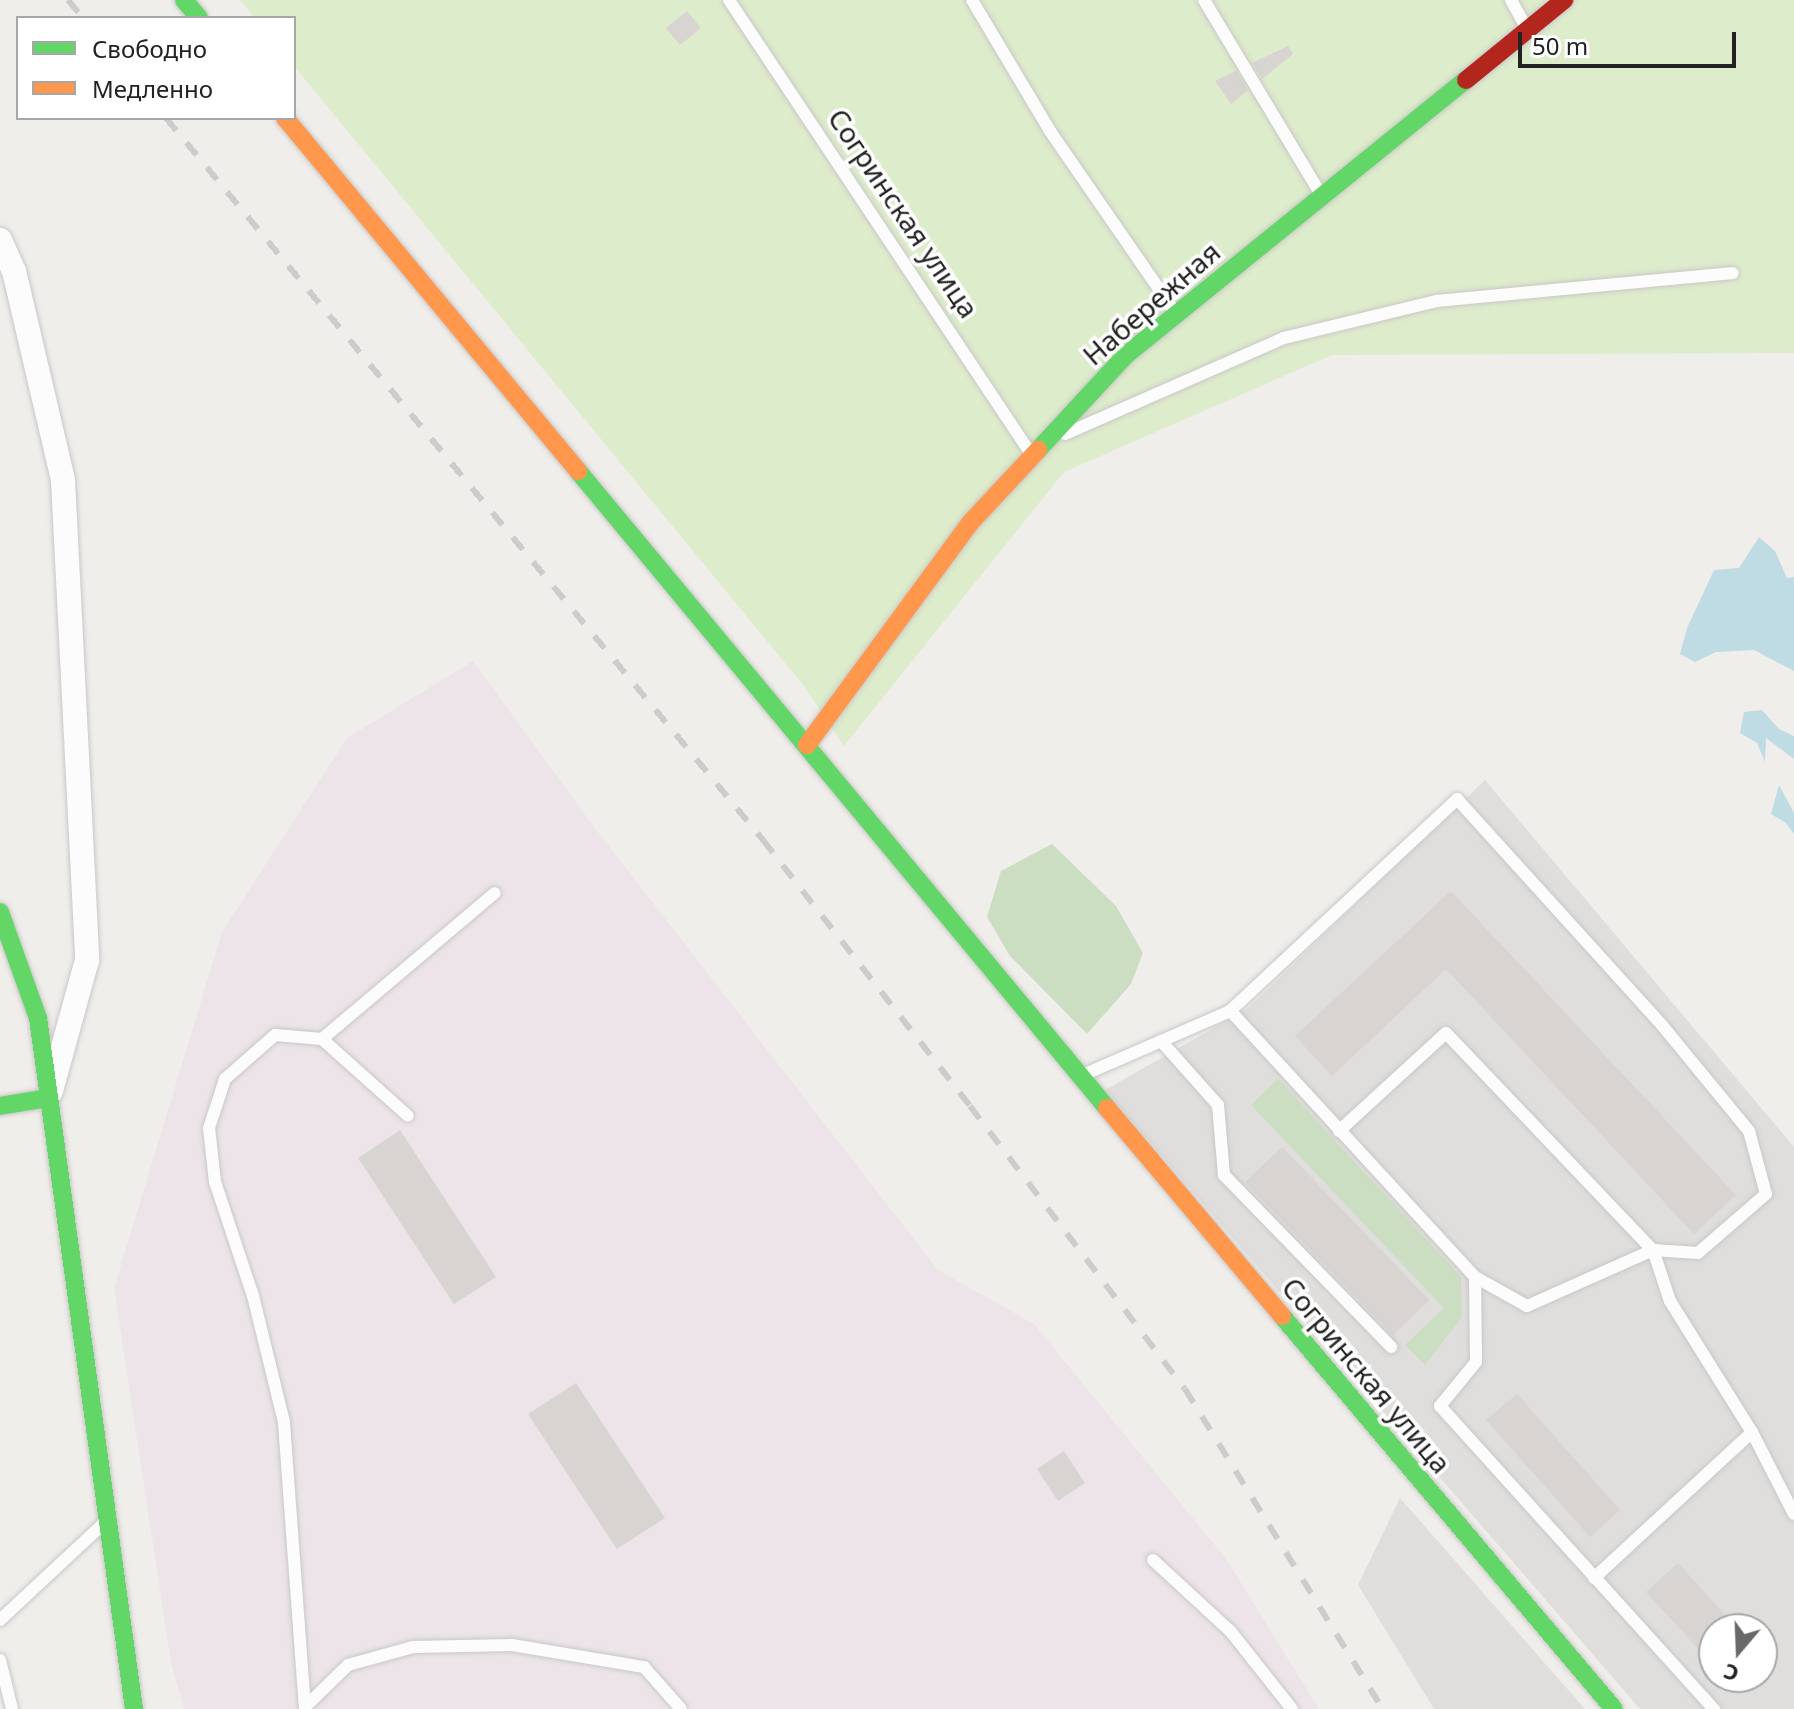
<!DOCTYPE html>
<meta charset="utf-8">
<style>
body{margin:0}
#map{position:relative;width:1794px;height:1709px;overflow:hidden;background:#f0eeeb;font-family:"Noto Sans",sans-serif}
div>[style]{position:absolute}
.residential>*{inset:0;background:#dfdedc}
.industrial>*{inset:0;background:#ede4e9}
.grass>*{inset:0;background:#ddeccb}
.forest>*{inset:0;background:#cbdec1}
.water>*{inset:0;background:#bfdbe3}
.building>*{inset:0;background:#d7d4d2}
.roads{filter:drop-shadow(0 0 2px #c9c8c7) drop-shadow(0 0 2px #c9c8c7)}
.lane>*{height:12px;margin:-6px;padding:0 6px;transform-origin:6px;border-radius:6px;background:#fdfcfc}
.street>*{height:24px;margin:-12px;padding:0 12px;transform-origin:12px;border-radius:12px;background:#fdfcfc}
.fast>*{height:18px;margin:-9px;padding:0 9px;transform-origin:9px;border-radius:9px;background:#63d668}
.slow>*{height:18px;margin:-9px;padding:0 9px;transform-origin:9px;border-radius:9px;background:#ff974d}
.jam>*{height:18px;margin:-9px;padding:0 9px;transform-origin:9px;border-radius:9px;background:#b3261e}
.rail>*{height:6px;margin-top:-3px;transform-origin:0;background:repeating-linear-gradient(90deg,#ccc 0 16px,transparent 0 32px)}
span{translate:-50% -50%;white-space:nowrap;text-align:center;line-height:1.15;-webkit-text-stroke:7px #fff;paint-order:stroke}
.street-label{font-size:28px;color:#222}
.legend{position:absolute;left:16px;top:16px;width:280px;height:104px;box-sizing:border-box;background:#fff;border:2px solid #a7a7a7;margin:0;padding:10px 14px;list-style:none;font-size:24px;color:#222}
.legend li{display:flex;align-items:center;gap:16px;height:40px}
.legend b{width:40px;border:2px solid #a7a7a7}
.north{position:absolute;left:1698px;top:1613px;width:80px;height:80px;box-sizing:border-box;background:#fff;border:2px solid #a7a7a7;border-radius:50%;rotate:199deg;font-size:22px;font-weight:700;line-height:32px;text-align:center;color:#222}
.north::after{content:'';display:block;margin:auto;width:28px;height:36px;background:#6a6968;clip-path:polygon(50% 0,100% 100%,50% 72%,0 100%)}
.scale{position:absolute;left:1518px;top:32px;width:218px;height:36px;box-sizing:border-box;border:4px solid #222;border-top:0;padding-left:10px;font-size:24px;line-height:28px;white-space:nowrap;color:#222;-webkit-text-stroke:6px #fff;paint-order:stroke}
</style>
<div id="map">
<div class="residential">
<div style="clip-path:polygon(evenodd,1485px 780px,1794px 1147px,1794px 1709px,1640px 1709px,1105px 1090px,1247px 1009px,1485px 780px,1714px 1629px,1762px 1629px,1762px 1677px,1714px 1677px,1714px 1629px)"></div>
<div style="clip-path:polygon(1400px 1498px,1585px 1709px,1434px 1709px,1358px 1585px)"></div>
</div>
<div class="industrial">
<div style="clip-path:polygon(473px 661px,594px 827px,938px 1270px,1034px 1324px,1227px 1560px,1319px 1709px,184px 1709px,171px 1663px,114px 1288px,222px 932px,347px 738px)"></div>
</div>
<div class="grass">
<div style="clip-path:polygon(240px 0,1794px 0,1794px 353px,1332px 355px,1064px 472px,844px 746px,804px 686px,294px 66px,294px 18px,255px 18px)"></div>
</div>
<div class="forest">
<div style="clip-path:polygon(1052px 844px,1116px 906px,1143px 953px,1131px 984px,1087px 1034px,1010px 956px,987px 917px,1001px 871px)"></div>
<div style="clip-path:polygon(1278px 1079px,1461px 1277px,1462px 1317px,1425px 1365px,1405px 1345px,1444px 1308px,1251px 1105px)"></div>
</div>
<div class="water">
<div style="clip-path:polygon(1759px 537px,1775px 551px,1787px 578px,1794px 577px,1794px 671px,1754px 650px,1716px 652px,1695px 662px,1680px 654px,1687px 628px,1714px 570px,1739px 568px)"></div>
<div style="clip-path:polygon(1762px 710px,1779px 729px,1794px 736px,1794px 759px,1766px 738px,1765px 762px,1757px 743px,1740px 733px,1744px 712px)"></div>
<div style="clip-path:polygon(1779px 785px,1794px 813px,1794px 834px,1786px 823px,1771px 814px)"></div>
</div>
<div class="building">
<div style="clip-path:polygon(687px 11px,701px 28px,680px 45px,666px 28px)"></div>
<div style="clip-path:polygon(1288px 46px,1293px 54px,1262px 79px,1252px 63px)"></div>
<div style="clip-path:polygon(1236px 71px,1248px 90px,1231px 104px,1215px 81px)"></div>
<div style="clip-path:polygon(1451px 891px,1736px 1195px,1694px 1234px,1446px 969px,1332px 1076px,1295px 1036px)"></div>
<div style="clip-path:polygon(400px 1130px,496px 1277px,454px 1304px,358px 1158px)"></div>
<div style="clip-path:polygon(1282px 1147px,1429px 1300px,1393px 1335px,1245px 1182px)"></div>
<div style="clip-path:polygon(576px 1383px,665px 1518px,617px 1549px,528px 1414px)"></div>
<div style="clip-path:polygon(1517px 1394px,1620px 1510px,1590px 1537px,1486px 1420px)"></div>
<div style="clip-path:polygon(1064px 1451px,1085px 1483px,1058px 1501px,1037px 1469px)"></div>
<div style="clip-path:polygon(1678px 1563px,1738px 1629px,1714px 1629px,1714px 1666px,1646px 1592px)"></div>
</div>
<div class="roads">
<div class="lane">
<div style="left:729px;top:0;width:545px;rotate:56.37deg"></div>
<div style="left:972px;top:0;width:152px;rotate:59.2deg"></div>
<div style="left:1050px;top:131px;width:220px;rotate:55.4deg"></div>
<div style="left:1204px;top:0;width:229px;rotate:59deg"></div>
<div style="left:1511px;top:0;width:33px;rotate:61deg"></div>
<div style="left:1065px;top:434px;width:239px;rotate:-23.7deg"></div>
<div style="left:1284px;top:338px;width:157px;rotate:-13.6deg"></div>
<div style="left:1437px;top:301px;width:297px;rotate:-5.4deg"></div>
<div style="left:322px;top:1039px;width:226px;rotate:-40.2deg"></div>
<div style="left:1161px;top:1041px;width:86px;rotate:48.3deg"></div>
<div style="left:1218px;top:1105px;width:70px;rotate:85.1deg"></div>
<div style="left:1224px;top:1175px;width:240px;rotate:45.8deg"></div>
<div style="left:1083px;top:1075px;width:160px;rotate:-23.5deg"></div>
<div style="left:1230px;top:1011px;width:311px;rotate:-43deg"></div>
<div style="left:1457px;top:799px;width:304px;rotate:47.8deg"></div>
<div style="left:1661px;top:1024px;width:139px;rotate:50.6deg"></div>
<div style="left:1749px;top:1131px;width:65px;rotate:74.9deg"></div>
<div style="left:1766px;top:1194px;width:90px;rotate:139.1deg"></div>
<div style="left:1698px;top:1253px;width:45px;rotate:-176.2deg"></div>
<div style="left:1653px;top:1250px;width:138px;rotate:156deg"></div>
<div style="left:1527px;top:1306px;width:60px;rotate:-150.9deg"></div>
<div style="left:1475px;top:1277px;width:362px;rotate:-132.6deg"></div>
<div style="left:1339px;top:1131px;width:145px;rotate:-42.5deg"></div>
<div style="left:1446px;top:1033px;width:300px;rotate:46.4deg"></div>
<div style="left:1653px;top:1250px;width:54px;rotate:71.6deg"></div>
<div style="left:1670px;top:1301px;width:155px;rotate:58deg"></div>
<div style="left:1752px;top:1432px;width:92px;rotate:62.9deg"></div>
<div style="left:1475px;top:1277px;width:85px;rotate:89.3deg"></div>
<div style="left:1476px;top:1362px;width:57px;rotate:129.3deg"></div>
<div style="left:1440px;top:1406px;width:409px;rotate:47.9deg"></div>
<div style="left:1153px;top:1560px;width:106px;rotate:42.7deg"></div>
<div style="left:1231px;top:1632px;width:98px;rotate:51.6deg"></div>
<div style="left:1594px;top:1578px;width:215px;rotate:-42.7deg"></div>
<div style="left:0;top:1620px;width:144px;rotate:-43deg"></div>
<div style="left:0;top:1660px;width:50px;rotate:76.2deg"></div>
<div style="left:305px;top:1707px;width:60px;rotate:-44.3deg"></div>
<div style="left:348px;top:1665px;width:67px;rotate:-15.5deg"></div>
<div style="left:413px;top:1647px;width:99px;rotate:-1.2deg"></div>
<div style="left:512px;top:1645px;width:134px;rotate:9.5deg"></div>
<div style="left:644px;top:1667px;width:56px;rotate:48.6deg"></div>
<div style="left:305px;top:1709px;width:288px;rotate:-94.2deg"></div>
<div style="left:284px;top:1422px;width:130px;rotate:-103.8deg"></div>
<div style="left:253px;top:1296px;width:120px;rotate:-108.4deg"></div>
<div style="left:215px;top:1182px;width:54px;rotate:-96.3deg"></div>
<div style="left:209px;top:1128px;width:52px;rotate:-71.9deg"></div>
<div style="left:225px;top:1079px;width:67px;rotate:-41.3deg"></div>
<div style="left:275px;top:1035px;width:47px;rotate:4.9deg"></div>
<div style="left:322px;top:1039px;width:115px;rotate:41.8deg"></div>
</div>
<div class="street">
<div style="left:0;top:240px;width:34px;rotate:66deg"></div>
<div style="left:14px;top:271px;width:215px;rotate:76.8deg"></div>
<div style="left:63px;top:480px;width:481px;rotate:87.1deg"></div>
<div style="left:87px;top:960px;width:136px;rotate:105.4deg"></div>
</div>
<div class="fast">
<div style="left:184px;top:0;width:23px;rotate:50deg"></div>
<div style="left:1038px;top:450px;width:129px;rotate:-47.2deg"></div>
<div style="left:1126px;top:355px;width:437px;rotate:-39deg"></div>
<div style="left:578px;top:471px;width:828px;rotate:50.29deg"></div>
<div style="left:0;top:912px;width:113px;rotate:70.3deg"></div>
<div style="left:38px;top:1018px;width:698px;rotate:82.09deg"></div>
<div style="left:0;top:1106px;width:50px;rotate:-9.3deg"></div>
<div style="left:1282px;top:1316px;width:514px;rotate:49.81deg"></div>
</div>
<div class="slow">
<div style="left:285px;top:118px;width:459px;rotate:50.3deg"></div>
<div style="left:807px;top:745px;width:275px;rotate:-53.7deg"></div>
<div style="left:970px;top:523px;width:100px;rotate:-47deg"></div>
<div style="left:1107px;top:1108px;width:272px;rotate:49.9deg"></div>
</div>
<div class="jam">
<div style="left:1466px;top:80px;width:127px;rotate:-39.2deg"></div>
</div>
</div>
<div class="rail">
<div style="left:68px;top:0;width:23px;rotate:50deg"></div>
<div style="left:166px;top:118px;width:937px;rotate:50.41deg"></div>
<div style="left:763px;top:840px;width:337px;rotate:52.1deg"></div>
<div style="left:970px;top:1106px;width:355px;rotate:52.8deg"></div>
<div style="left:1185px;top:1389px;width:376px;rotate:58.3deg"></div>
</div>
<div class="street-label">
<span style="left:904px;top:213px;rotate:56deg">Согринская улица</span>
<span style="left:1151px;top:303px;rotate:-41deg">Набережная</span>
<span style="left:1367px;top:1375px;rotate:50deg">Согринская улица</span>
</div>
<ul class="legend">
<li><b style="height:10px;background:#63d668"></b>Свободно</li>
<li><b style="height:10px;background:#ff974d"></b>Медленно</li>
</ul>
<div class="north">С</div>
<div class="scale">50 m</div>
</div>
